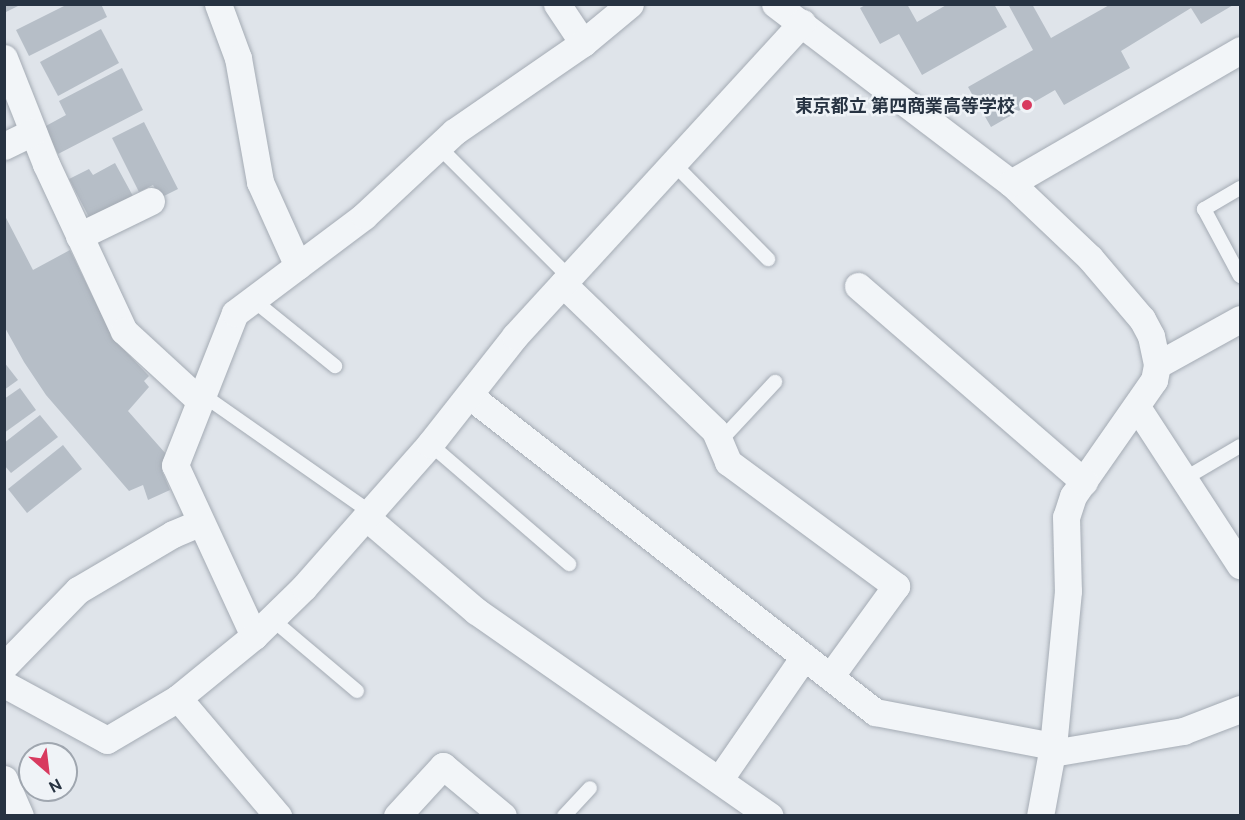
<!DOCTYPE html>
<meta charset="utf-8">
<style>
body{margin:0}
#map{position:relative;width:1245px;height:820px;overflow:hidden;background:#dfe4ea;font-family:Ubuntu,"Noto Sans JP",sans-serif}
div>[style]{position:absolute}
.building>*{inset:0;background:#b6bec7}
.roads{filter:drop-shadow(0 0 2px #a4abb4) drop-shadow(0 0 2px #a4abb4)}
.lane>*{height:14px;margin:-7px;padding:0 7px;transform-origin:7px;border-radius:7px;background:#f2f5f8}
.street>*{height:27px;margin:-13.5px;padding:0 13.5px;transform-origin:13.5px;border-radius:13.5px;background:#f2f5f8}
.dots>*{width:16px;height:16px;translate:-50% -50%;box-sizing:border-box;border:3px solid #eff3f7;border-radius:50%}
span{translate:-50% -50%;white-space:nowrap;text-align:center;line-height:1.15;-webkit-text-stroke:5px #eff3f7;paint-order:stroke}
.poi-label{font-size:18px;color:#273342;font-weight:700}
.right{translate:-100% -50%;text-align:right}
.frame{position:absolute;inset:0;border:6px solid #273342;pointer-events:none}
.north{position:absolute;left:18px;top:742px;width:60px;height:60px;box-sizing:border-box;background:#eff3f7;border:2px solid #9fa6af;border-radius:50%;rotate:152deg;font-size:16px;font-weight:700;line-height:24px;text-align:center;color:#273342}
.north::after{content:'';display:block;margin:auto;width:21px;height:27px;background:#d83a5f;clip-path:polygon(50% 0,100% 100%,50% 72%,0 100%)}
</style>
<div id="map">
<div class="building">
<div style="clip-path:polygon(4px 4px,22px 4px,4px 13px)"></div>
<div style="clip-path:polygon(68px 4px,101px 4px,107px 17px,29px 56px,16px 30px)"></div>
<div style="clip-path:polygon(867px 4px,907px 4px,917px 22px,948px 4px,994px 4px,1007px 27px,922px 75px,899px 34px,880px 44px,860px 8px)"></div>
<div style="clip-path:polygon(1008px 4px,1032px 4px,1051px 38px,1111px 4px,1235px 4px,1201px 24px,1191px 8px,1121px 51px,1130px 68px,1064px 105px,1055px 90px,991px 127px,968px 87px,1033px 50px)"></div>
<div style="clip-path:polygon(101px 29px,119px 63px,58px 96px,40px 62px)"></div>
<div style="clip-path:polygon(122px 68px,143px 110px,58px 154px,44px 127px,66px 115px,59px 101px)"></div>
<div style="clip-path:polygon(144px 122px,178px 189px,160px 198px,153px 185px,139px 192px,112px 138px)"></div>
<div style="clip-path:polygon(115px 163px,134px 198px,91px 221px,69px 179px,89px 169px,93px 175px)"></div>
<div style="clip-path:polygon(4px 214px,33px 270px,70px 250px,113px 338px,149px 376px,144px 381px,149px 387px,128px 411px,166px 454px,162px 471px,170px 490px,148px 500px,143px 485px,129px 491px,46px 395px,24px 362px,4px 326px)"></div>
<div style="clip-path:polygon(4px 362px,18px 380px,4px 390px)"></div>
<div style="clip-path:polygon(20px 388px,36px 410px,4px 433px,4px 399px)"></div>
<div style="clip-path:polygon(40px 415px,58px 437px,11px 473px,4px 465px,4px 443px)"></div>
<div style="clip-path:polygon(63px 445px,82px 469px,27px 513px,8px 489px)"></div>
</div>
<div class="roads">
<div class="lane">
<div style="left:438px;top:146px;width:185px;rotate:45deg"></div>
<div style="left:674px;top:164px;width:134px;rotate:45.3deg"></div>
<div style="left:1240px;top:188px;width:42px;rotate:149.7deg"></div>
<div style="left:1204px;top:209px;width:76px;rotate:61.8deg"></div>
<div style="left:252px;top:299px;width:107px;rotate:38.9deg"></div>
<div style="left:203px;top:395px;width:204px;rotate:35deg"></div>
<div style="left:720px;top:441px;width:81px;rotate:-47deg"></div>
<div style="left:430px;top:444px;width:184px;rotate:40.8deg"></div>
<div style="left:1184px;top:479px;width:65px;rotate:-30.5deg"></div>
<div style="left:273px;top:620px;width:110px;rotate:40.2deg"></div>
<div style="left:564px;top:816px;width:38px;rotate:-47deg"></div>
</div>
<div class="street">
<div style="left:218px;top:4px;width:58px;rotate:69.7deg"></div>
<div style="left:238px;top:58px;width:126px;rotate:79.9deg"></div>
<div style="left:260px;top:182px;width:92px;rotate:65.7deg"></div>
<div style="left:557px;top:4px;width:47px;rotate:56.3deg"></div>
<div style="left:775px;top:4px;width:296px;rotate:37.2deg"></div>
<div style="left:1011px;top:183px;width:109px;rotate:43.5deg"></div>
<div style="left:1090px;top:258px;width:80px;rotate:49.6deg"></div>
<div style="left:1142px;top:319px;width:19px;rotate:62deg"></div>
<div style="left:1151px;top:336px;width:30px;rotate:78deg"></div>
<div style="left:1157px;top:365px;width:15px;rotate:101deg"></div>
<div style="left:1154px;top:380px;width:141px;rotate:124.9deg"></div>
<div style="left:1073px;top:496px;width:22px;rotate:108deg"></div>
<div style="left:1066px;top:517px;width:74px;rotate:88.5deg"></div>
<div style="left:1068px;top:591px;width:156px;rotate:95.5deg"></div>
<div style="left:1053px;top:746px;width:71px;rotate:100.5deg"></div>
<div style="left:4px;top:58px;width:114px;rotate:68.4deg"></div>
<div style="left:46px;top:164px;width:184px;rotate:65deg"></div>
<div style="left:124px;top:331px;width:103px;rotate:42.6deg"></div>
<div style="left:4px;top:146px;width:32px;rotate:-26deg"></div>
<div style="left:1011px;top:183px;width:265px;rotate:-30.1deg"></div>
<div style="left:79px;top:236px;width:80px;rotate:-25.9deg"></div>
<div style="left:563px;top:284px;width:211px;rotate:44deg"></div>
<div style="left:715px;top:431px;width:34px;rotate:67deg"></div>
<div style="left:728px;top:462px;width:209px;rotate:36.4deg"></div>
<div style="left:896px;top:586px;width:112px;rotate:126deg"></div>
<div style="left:858px;top:286px;width:299px;rotate:40.9deg"></div>
<div style="left:1157px;top:365px;width:95px;rotate:-29deg"></div>
<div style="left:470px;top:396px;width:514px;rotate:37.96deg"></div>
<div style="left:875px;top:712px;width:181px;rotate:10.8deg"></div>
<div style="left:1137px;top:407px;width:189px;rotate:56.9deg"></div>
<div style="left:366px;top:517px;width:145px;rotate:40.5deg"></div>
<div style="left:476px;top:611px;width:358px;rotate:34.9deg"></div>
<div style="left:254px;top:636px;width:188px;rotate:-114.8deg"></div>
<div style="left:175px;top:465px;width:163px;rotate:-68.5deg"></div>
<div style="left:235px;top:313px;width:161px;rotate:-36.9deg"></div>
<div style="left:364px;top:216px;width:123px;rotate:-43deg"></div>
<div style="left:454px;top:132px;width:157px;rotate:-34.6deg"></div>
<div style="left:583px;top:43px;width:61px;rotate:-39.7deg"></div>
<div style="left:4px;top:666px;width:106px;rotate:-45.8deg"></div>
<div style="left:78px;top:590px;width:110px;rotate:-30.5deg"></div>
<div style="left:173px;top:534px;width:28px;rotate:-23deg"></div>
<div style="left:4px;top:684px;width:117px;rotate:28.5deg"></div>
<div style="left:107px;top:740px;width:82px;rotate:-30.6deg"></div>
<div style="left:178px;top:698px;width:98px;rotate:-39.2deg"></div>
<div style="left:254px;top:636px;width:70px;rotate:-44.4deg"></div>
<div style="left:304px;top:587px;width:191px;rotate:-48.6deg"></div>
<div style="left:430px;top:444px;width:137px;rotate:-51.8deg"></div>
<div style="left:515px;top:336px;width:425px;rotate:-47.5deg"></div>
<div style="left:178px;top:698px;width:155px;rotate:49.7deg"></div>
<div style="left:1052px;top:753px;width:133px;rotate:-9.5deg"></div>
<div style="left:1183px;top:731px;width:61px;rotate:-21.1deg"></div>
<div style="left:4px;top:779px;width:40px;rotate:66.6deg"></div>
<div style="left:719px;top:780px;width:150px;rotate:-55.4deg"></div>
<div style="left:397px;top:816px;width:68px;rotate:-47.4deg"></div>
<div style="left:443px;top:766px;width:78px;rotate:39.8deg"></div>
</div>
</div>
<div class="dots">
<div style="left:1027px;top:105px;background:#d83a5f"></div>
</div>
<div class="poi-label">
<span class="right" style="left:1015px;top:105px">東京都立 第四商業高等学校</span>
</div>
<div class="frame"></div>
<div class="north">N</div>
</div>
